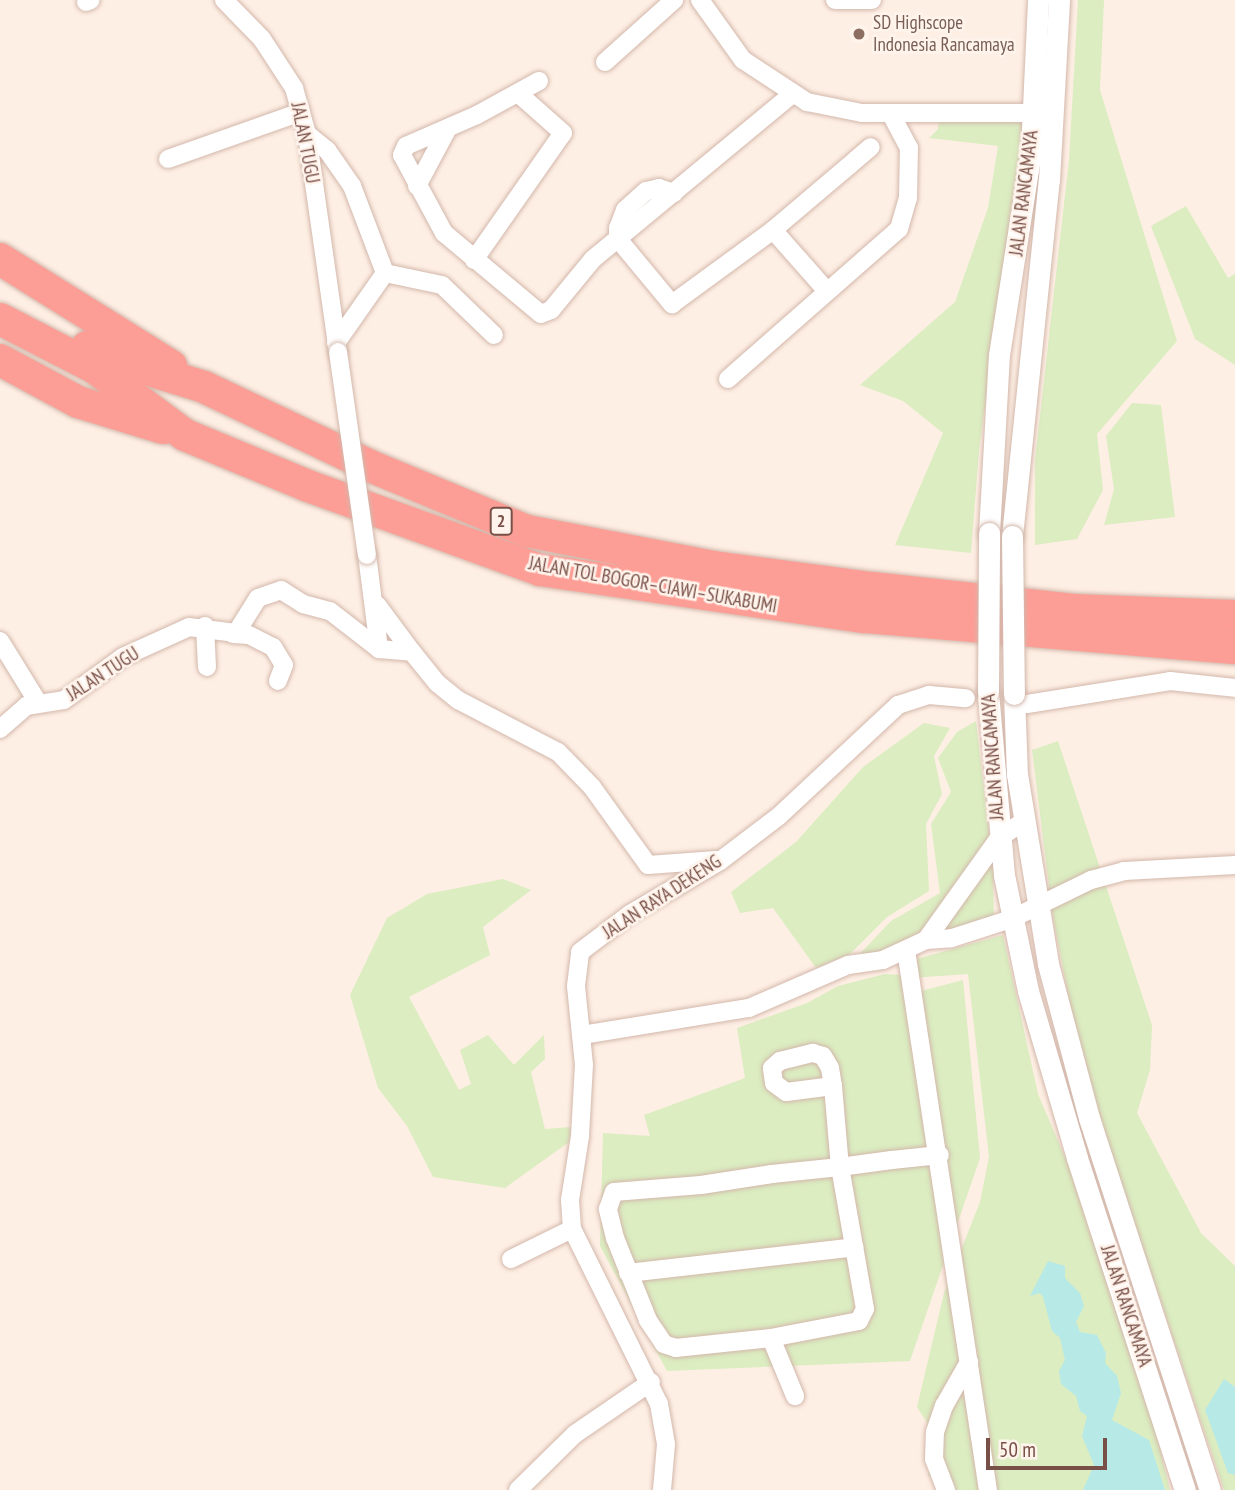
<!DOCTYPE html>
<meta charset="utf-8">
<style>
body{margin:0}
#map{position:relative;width:1235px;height:1490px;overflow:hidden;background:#feefe4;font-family:"PT Sans Narrow",sans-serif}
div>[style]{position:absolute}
.green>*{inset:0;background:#dbedc1}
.water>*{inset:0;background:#b7e9e7}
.roads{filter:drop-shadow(0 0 2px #d3b7ab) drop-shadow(0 0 2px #d3b7ab)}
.minor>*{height:18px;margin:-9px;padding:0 9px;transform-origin:9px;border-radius:9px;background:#fff}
.tertiary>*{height:21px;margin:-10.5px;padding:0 10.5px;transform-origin:10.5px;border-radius:10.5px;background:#fff}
.motorway>*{height:32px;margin:-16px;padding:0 16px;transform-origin:16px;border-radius:16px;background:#fd9e96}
.bridges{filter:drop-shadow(0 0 2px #d3b7ab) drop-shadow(0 0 2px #d3b7ab)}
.minor-bridge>*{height:18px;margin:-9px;padding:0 9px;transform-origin:9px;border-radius:9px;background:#fff}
.tertiary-bridge>*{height:21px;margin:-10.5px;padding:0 10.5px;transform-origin:10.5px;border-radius:10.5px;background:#fff}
.dots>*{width:19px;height:19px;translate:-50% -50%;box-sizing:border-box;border:4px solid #fff4ec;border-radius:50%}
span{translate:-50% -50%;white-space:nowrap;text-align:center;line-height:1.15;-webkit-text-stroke:5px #fff4ec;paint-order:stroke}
.shield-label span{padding:2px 5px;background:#fff4ec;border:2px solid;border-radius:5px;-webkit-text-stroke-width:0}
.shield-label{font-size:18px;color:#795047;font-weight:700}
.education-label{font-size:19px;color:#785e54}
.left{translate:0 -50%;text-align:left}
.street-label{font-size:19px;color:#795047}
.scale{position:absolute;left:986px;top:1438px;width:121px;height:32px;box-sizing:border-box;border:4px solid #795047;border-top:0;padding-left:9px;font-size:21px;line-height:24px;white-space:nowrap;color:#795047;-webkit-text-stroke:5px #fff4ec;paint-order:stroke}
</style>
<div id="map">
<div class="green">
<div style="clip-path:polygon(1078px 0,1104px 0,1100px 90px,1177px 341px,1097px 434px,1103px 490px,1077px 539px,1035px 545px,1035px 460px,1069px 160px)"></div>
<div style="clip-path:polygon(939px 119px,1024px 121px,979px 450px,971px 553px,895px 545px,943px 433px,903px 401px,860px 385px,955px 302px,988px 208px,998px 146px,929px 138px,938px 129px)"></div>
<div style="clip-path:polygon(1186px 206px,1228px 278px,1235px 274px,1235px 365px,1195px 339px,1151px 226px)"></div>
<div style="clip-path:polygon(1132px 403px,1161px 405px,1175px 517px,1104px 525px,1114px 489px,1106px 436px)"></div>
<div style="clip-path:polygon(976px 721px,990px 842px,999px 861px,993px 881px,994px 916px,853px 961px,891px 921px,940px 893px,931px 824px,951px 792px,938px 758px,957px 732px)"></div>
<div style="clip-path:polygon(924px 723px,950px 728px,934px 756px,942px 794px,926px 824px,929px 891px,887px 917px,850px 954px,816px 968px,773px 908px,740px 913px,731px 892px,796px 842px,863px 767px)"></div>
<div style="clip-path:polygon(1058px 741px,1152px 1025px,1150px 1070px,1137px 1113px,1201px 1233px,1235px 1266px,1235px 1490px,1224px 1490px,1108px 1144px,1074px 1025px,1053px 918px,1032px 750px)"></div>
<div style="clip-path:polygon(503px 879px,531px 890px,483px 927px,490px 955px,409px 997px,459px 1090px,471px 1084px,460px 1050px,488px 1035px,514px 1065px,544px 1035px,545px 1059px,531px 1072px,545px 1129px,571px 1127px,569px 1142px,505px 1188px,433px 1177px,407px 1126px,378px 1088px,350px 995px,387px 918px,427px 894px)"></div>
<div style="clip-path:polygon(1003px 935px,1038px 1094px,1122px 1291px,1170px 1490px,948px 1490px,928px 1475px,937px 1438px,917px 1407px,944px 1293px,980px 1202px,989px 1157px,968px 974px,911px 978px,913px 960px)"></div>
<div style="clip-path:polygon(885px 974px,900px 975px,910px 994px,963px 980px,980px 1158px,910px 1361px,667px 1371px,600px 1246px,603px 1133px,650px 1136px,644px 1115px,745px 1078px,737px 1028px,807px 1003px,838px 986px)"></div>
</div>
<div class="water">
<div style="clip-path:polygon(1048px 1261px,1065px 1266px,1065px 1278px,1080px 1293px,1084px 1306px,1076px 1322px,1080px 1332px,1097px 1335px,1106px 1353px,1105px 1363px,1117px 1376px,1121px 1393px,1112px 1420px,1149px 1440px,1165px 1490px,1083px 1490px,1094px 1465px,1082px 1436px,1087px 1416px,1080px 1411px,1076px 1396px,1061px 1384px,1059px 1371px,1065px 1360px,1060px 1338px,1052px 1331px,1043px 1297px,1040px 1293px,1030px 1296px)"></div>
<div style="clip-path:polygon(1224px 1379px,1235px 1387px,1235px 1475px,1228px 1473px,1205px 1410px)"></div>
</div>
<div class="roads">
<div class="minor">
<div style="left:224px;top:0;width:54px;rotate:45.7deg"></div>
<div style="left:262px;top:39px;width:59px;rotate:56.9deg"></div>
<div style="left:294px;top:88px;width:48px;rotate:74.2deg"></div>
<div style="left:307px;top:134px;width:220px;rotate:81.9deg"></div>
<div style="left:700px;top:0;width:74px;rotate:54.4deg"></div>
<div style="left:743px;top:60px;width:77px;rotate:33.3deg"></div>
<div style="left:807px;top:102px;width:56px;rotate:11.3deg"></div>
<div style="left:862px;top:113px;width:172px"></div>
<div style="left:835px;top:0;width:37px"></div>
<div style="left:86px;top:2px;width:5px;rotate:-22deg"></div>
<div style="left:605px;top:62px;width:93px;rotate:-41.9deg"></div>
<div style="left:539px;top:81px;width:71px;rotate:151.3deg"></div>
<div style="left:477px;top:115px;width:77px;rotate:156.4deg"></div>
<div style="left:406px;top:146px;width:10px;rotate:114deg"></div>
<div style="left:402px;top:155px;width:89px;rotate:61.7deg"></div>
<div style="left:444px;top:233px;width:126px;rotate:39.9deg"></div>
<div style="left:541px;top:314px;width:11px;rotate:-22deg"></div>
<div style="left:551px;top:310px;width:66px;rotate:-50.5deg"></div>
<div style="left:593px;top:259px;width:257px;rotate:-39.6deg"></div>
<div style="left:307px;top:134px;width:26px;rotate:39deg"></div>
<div style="left:327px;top:150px;width:44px;rotate:55.2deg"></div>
<div style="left:352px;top:186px;width:93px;rotate:69.2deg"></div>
<div style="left:168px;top:159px;width:141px;rotate:-19.5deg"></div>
<div style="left:417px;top:186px;width:66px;rotate:-61.9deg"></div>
<div style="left:674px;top:193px;width:16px;rotate:-162deg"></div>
<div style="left:659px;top:188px;width:13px;rotate:167deg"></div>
<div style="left:646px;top:191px;width:28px;rotate:138deg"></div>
<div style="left:625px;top:210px;width:19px;rotate:111deg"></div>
<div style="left:618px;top:228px;width:11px;rotate:90deg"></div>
<div style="left:618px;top:239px;width:85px;rotate:50.3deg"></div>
<div style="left:672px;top:304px;width:125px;rotate:-36.2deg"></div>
<div style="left:773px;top:230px;width:128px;rotate:-40.3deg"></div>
<div style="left:773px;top:230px;width:81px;rotate:48.5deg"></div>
<div style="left:474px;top:260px;width:155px;rotate:-55deg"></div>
<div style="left:563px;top:133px;width:57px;rotate:-138.5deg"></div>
<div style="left:336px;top:343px;width:85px;rotate:-55deg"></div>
<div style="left:385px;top:273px;width:58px;rotate:11.9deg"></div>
<div style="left:442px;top:285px;width:72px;rotate:43.9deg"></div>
<div style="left:728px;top:379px;width:227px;rotate:-41.3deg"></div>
<div style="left:899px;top:229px;width:32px;rotate:-74deg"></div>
<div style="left:908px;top:198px;width:50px;rotate:-88.9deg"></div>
<div style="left:909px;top:148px;width:38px;rotate:-118deg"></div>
<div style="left:367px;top:555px;width:95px;rotate:82.7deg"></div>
<div style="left:377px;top:605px;width:59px;rotate:53.3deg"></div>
<div style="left:205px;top:626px;width:41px;rotate:87.2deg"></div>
<div style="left:233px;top:634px;width:16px;rotate:4deg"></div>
<div style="left:249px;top:635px;width:27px;rotate:27deg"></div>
<div style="left:273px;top:647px;width:21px;rotate:59deg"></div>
<div style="left:284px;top:665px;width:17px;rotate:111deg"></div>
<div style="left:0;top:641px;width:70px;rotate:58.3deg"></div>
<div style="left:1027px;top:704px;width:145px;rotate:-9.1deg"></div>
<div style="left:1170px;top:681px;width:65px;rotate:6.1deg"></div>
<div style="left:0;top:729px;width:35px;rotate:-41deg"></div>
<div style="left:26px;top:706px;width:38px;rotate:-9deg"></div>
<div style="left:64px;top:700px;width:73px;rotate:-36.1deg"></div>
<div style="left:123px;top:657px;width:72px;rotate:-24.4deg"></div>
<div style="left:189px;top:627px;width:47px;rotate:7.3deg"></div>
<div style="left:236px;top:633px;width:41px;rotate:-57.8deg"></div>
<div style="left:258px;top:598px;width:24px;rotate:-19deg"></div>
<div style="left:281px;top:590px;width:26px;rotate:32deg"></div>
<div style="left:303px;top:604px;width:28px;rotate:15deg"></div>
<div style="left:330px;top:611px;width:62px;rotate:37.8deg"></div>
<div style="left:379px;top:649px;width:33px;rotate:5deg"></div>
<div style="left:412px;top:652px;width:40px;rotate:51deg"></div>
<div style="left:437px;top:683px;width:27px;rotate:39deg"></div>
<div style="left:458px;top:700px;width:113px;rotate:27.5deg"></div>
<div style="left:558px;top:752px;width:49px;rotate:45.8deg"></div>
<div style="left:592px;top:787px;width:96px;rotate:54.3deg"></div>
<div style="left:648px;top:865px;width:68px;rotate:-4.2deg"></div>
<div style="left:926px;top:940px;width:125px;rotate:-54.4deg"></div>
<div style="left:999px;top:838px;width:29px;rotate:-34deg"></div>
<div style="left:906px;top:950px;width:546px;rotate:81.37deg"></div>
<div style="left:582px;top:1035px;width:169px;rotate:-9.2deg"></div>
<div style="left:749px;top:1008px;width:108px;rotate:-23.5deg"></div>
<div style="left:848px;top:965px;width:35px;rotate:-8deg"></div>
<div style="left:883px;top:960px;width:47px;rotate:-24.9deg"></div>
<div style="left:926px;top:940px;width:26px;rotate:-4deg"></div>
<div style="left:952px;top:938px;width:62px;rotate:-17.9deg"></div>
<div style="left:1011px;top:919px;width:89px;rotate:-26deg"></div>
<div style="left:1091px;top:880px;width:34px;rotate:-15deg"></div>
<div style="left:1124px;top:871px;width:111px;rotate:-3.1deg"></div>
<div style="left:833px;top:1086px;width:47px;rotate:172.7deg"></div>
<div style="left:786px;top:1092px;width:15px;rotate:-143deg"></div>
<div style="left:774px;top:1083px;width:15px;rotate:-98deg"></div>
<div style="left:772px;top:1068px;width:11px;rotate:-41deg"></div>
<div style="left:780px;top:1061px;width:34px;rotate:-14deg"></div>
<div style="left:813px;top:1053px;width:10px;rotate:17deg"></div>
<div style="left:823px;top:1056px;width:14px;rotate:60deg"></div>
<div style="left:830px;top:1068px;width:18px;rotate:81deg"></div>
<div style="left:833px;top:1086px;width:81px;rotate:85.1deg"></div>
<div style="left:840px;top:1167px;width:144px;rotate:80deg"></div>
<div style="left:865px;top:1309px;width:13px;rotate:117deg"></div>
<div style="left:859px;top:1321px;width:90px;rotate:169.1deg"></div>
<div style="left:771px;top:1338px;width:96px;rotate:174deg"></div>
<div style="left:676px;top:1348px;width:13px;rotate:-162deg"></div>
<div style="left:664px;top:1344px;width:29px;rotate:-124deg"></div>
<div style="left:648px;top:1320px;width:88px;rotate:-111.9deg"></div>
<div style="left:615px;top:1238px;width:30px;rotate:-104deg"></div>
<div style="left:608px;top:1209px;width:18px;rotate:-71deg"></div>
<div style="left:614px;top:1192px;width:87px;rotate:-4.6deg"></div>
<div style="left:701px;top:1185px;width:72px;rotate:-8.8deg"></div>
<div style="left:772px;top:1174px;width:68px;rotate:-5.9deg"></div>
<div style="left:840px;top:1167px;width:52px;rotate:-7.7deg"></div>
<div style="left:892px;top:1160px;width:48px;rotate:-5.9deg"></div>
<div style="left:511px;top:1259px;width:68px;rotate:-26.2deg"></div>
<div style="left:628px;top:1273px;width:228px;rotate:-6.5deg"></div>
<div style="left:771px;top:1338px;width:63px;rotate:67.5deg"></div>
<div style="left:518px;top:1490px;width:80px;rotate:-44.5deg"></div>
<div style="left:575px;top:1434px;width:92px;rotate:-34.4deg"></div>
<div style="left:662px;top:1490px;width:46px;rotate:-85deg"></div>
<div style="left:666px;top:1444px;width:41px;rotate:-99.9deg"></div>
<div style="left:659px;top:1404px;width:195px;rotate:-116.4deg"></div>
<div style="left:572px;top:1229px;width:29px;rotate:-94deg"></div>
<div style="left:570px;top:1200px;width:65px;rotate:-81.1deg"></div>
<div style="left:580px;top:1136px;width:71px;rotate:-86.8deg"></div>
<div style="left:584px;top:1065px;width:79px;rotate:-95.8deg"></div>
<div style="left:576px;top:986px;width:34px;rotate:-83deg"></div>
<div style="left:580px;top:952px;width:63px;rotate:-37.2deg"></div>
<div style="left:630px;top:914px;width:104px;rotate:-30.5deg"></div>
<div style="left:720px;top:861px;width:74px;rotate:-37.3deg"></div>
<div style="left:779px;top:816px;width:163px;rotate:-43deg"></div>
<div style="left:898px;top:705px;width:33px;rotate:-18deg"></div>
<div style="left:929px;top:695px;width:37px;rotate:5deg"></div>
<div style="left:946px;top:1490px;width:33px;rotate:-111deg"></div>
<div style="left:934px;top:1459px;width:27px;rotate:-88deg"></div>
<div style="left:935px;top:1432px;width:28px;rotate:-71deg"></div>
<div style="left:944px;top:1406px;width:51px;rotate:-60.4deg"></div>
</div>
<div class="tertiary">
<div style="left:989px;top:533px;width:178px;rotate:-86.8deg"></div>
<div style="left:999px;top:355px;width:207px;rotate:-81.1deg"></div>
<div style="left:1031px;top:150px;width:150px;rotate:-87.3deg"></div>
<div style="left:1012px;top:536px;width:358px;rotate:-84.1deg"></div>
<div style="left:1049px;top:180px;width:180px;rotate:-86.8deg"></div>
<div style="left:988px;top:692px;width:184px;rotate:85deg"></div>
<div style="left:1004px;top:875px;width:118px;rotate:78.3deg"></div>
<div style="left:1028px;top:991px;width:174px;rotate:73.6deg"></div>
<div style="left:1077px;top:1158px;width:349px;rotate:72deg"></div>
<div style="left:1014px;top:694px;width:80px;rotate:87.9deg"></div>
<div style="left:1017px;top:774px;width:193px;rotate:80.7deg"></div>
<div style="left:1048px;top:964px;width:159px;rotate:75.1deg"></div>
<div style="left:1089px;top:1118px;width:391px;rotate:72deg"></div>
</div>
<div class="motorway">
<div style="left:0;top:259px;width:202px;rotate:32deg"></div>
<div style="left:0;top:319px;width:107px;rotate:27.3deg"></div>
<div style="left:95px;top:368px;width:112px;rotate:36.7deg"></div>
<div style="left:185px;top:435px;width:133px;rotate:22.5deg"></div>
<div style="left:308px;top:486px;width:247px;rotate:19.9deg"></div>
<div style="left:540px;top:570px;width:327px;rotate:8.3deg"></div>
<div style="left:864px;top:617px;width:372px;rotate:4.8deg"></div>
<div style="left:87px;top:347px;width:19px;rotate:28deg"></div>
<div style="left:104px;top:356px;width:105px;rotate:17.2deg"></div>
<div style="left:204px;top:387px;width:184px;rotate:25.4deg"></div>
<div style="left:370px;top:466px;width:170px;rotate:22.5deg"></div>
<div style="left:527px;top:531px;width:190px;rotate:10.9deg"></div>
<div style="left:714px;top:567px;width:159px;rotate:7.6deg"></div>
<div style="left:872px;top:588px;width:203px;rotate:6.2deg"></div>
<div style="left:1074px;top:610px;width:161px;rotate:2.1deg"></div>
<div style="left:0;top:360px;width:89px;rotate:28.3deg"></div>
<div style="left:78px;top:402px;width:89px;rotate:17deg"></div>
</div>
</div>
<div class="bridges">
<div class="minor-bridge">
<div style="left:338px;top:352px;width:205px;rotate:81.9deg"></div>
</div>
<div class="tertiary-bridge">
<div style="left:1012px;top:536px;width:158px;rotate:89.3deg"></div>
<div style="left:988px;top:692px;width:159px;rotate:-89.6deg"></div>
</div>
</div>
<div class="dots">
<div style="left:859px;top:34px;background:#8d6e63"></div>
</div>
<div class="shield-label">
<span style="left:501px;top:521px">2</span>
</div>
<div class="education-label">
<span class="left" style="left:873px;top:34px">SD Highscope<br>Indonesia Rancamaya</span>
</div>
<div class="street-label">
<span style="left:305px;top:143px;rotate:79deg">JALAN TUGU</span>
<span style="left:1024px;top:193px;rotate:-83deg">JALAN RANCAMAYA</span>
<span style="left:653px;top:585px;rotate:10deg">JALAN TOL BOGOR–CIAWI–SUKABUMI</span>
<span style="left:103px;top:674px;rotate:-33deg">JALAN TUGU</span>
<span style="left:993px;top:757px;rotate:-94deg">JALAN RANCAMAYA</span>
<span style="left:662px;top:897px;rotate:-33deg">JALAN RAYA DEKENG</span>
<span style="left:1126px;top:1306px;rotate:72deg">JALAN RANCAMAYA</span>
</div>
<div class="scale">50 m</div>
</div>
